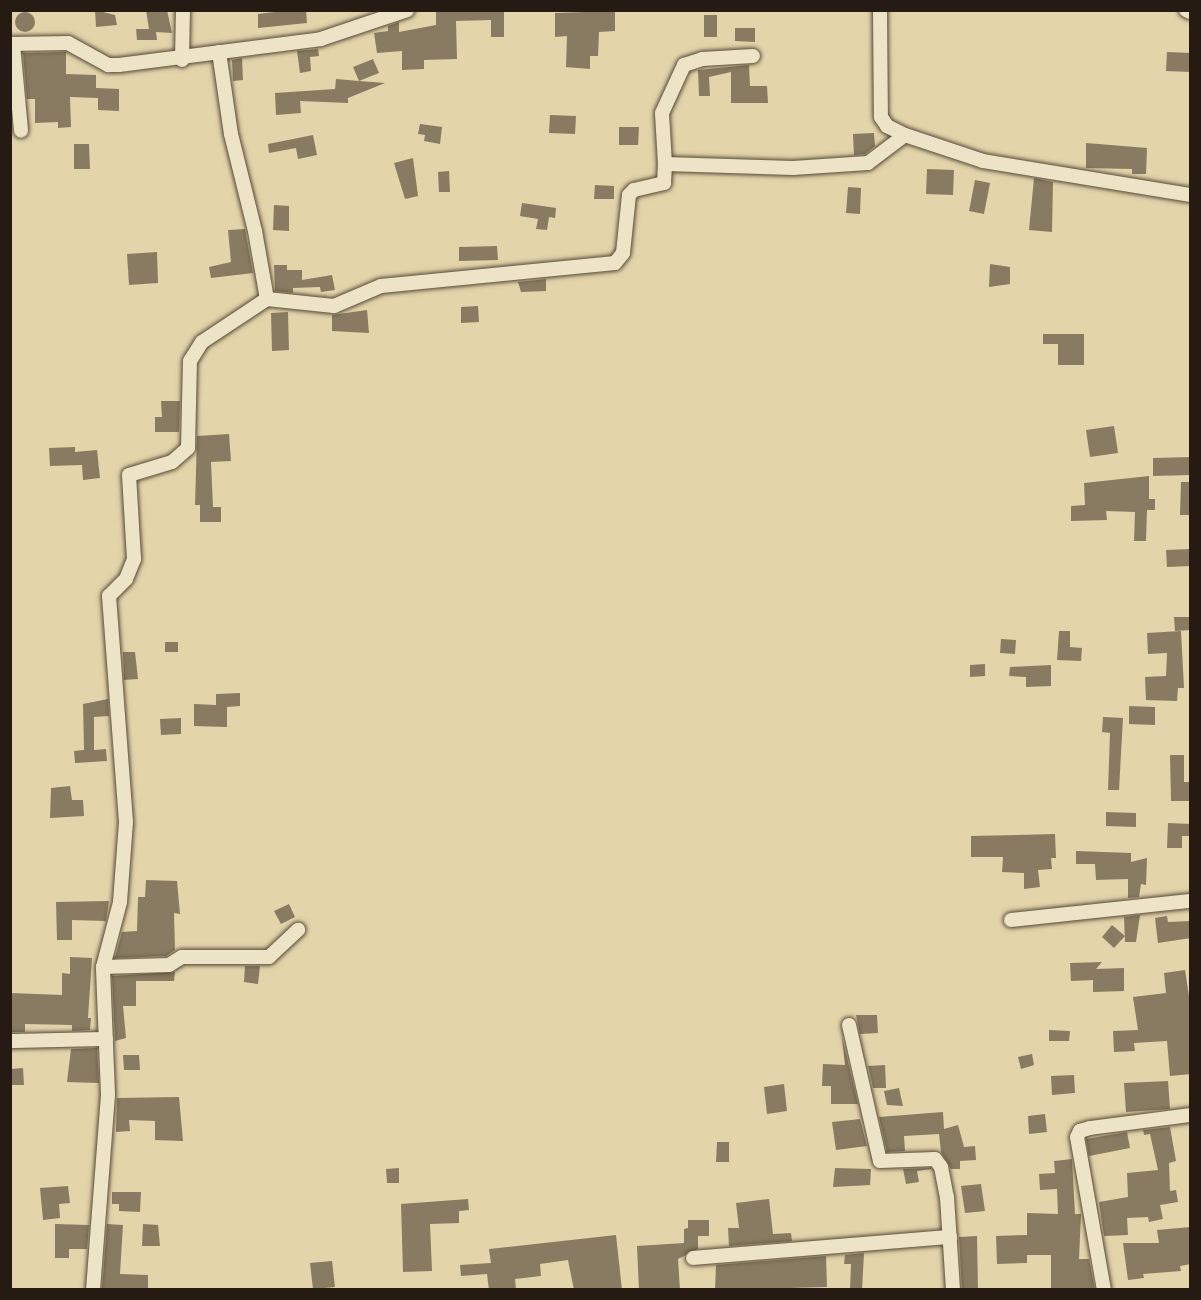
<!DOCTYPE html>
<style>
body{margin:0}
#map{position:relative;width:1201px;height:1300px;overflow:hidden;background:#e3d4a9;font-family:"Sorts Mill Goudy",serif}
div>[style]{position:absolute}
.building>*{inset:0;background:#887b61}
.round{border-radius:50%}
.roads{filter:drop-shadow(0 0 2px #554938) drop-shadow(0 0 2px #554938)}
.minor>*{height:14px;margin:-7px;padding:0 7px;transform-origin:7px;border-radius:7px;background:#ede3c7}
span{translate:-50% -50%;white-space:nowrap;text-align:center;line-height:1.15;-webkit-text-stroke:4.5px #ede3c7;paint-order:stroke}
.frame{position:absolute;inset:0;border:12px solid #261b13;pointer-events:none}
</style>
<div id="map">
<div class="building">
<div style="clip-path:polygon(95px 10px,115px 15px,117px 25px,96px 27px)"></div>
<div style="clip-path:polygon(146px 10px,167px 10px,172px 33px,156px 32px,157px 40px,137px 40px,136px 29px,149px 29px)"></div>
<div style="clip-path:polygon(291px 10px,306px 10px,307px 23px,258px 28px,258px 14px)"></div>
<div style="clip-path:polygon(436px 10px,504px 10px,504px 37px,491px 37px,491px 20px,456px 21px,457px 59px,424px 60px,424px 69px,402px 70px,402px 51px,377px 53px,374px 33px,388px 31px,388px 26px,399px 22px,399px 32px,436px 25px)"></div>
<div style="clip-path:polygon(615px 11px,615px 31px,599px 32px,598px 56px,590px 56px,590px 69px,566px 67px,567px 36px,555px 37px,555px 13px)"></div>
<div class="round" style="left:15px;top:12px;width:20px;height:20px"></div>
<div style="clip-path:polygon(704px 15px,717px 15px,717px 37px,704px 37px)"></div>
<div style="clip-path:polygon(735px 28px,755px 28px,755px 42px,735px 41px)"></div>
<div style="clip-path:polygon(318px 49px,319px 56px,310px 57px,311px 71px,300px 73px,297px 51px)"></div>
<div style="clip-path:polygon(66px 52px,66px 74px,96px 75px,96px 88px,119px 89px,119px 111px,98px 110px,98px 98px,70px 97px,71px 127px,58px 128px,58px 122px,35px 123px,35px 99px,27px 99px,23px 53px)"></div>
<div style="clip-path:polygon(1167px 52px,1191px 53px,1191px 72px,1166px 71px)"></div>
<div style="clip-path:polygon(242px 58px,243px 80px,233px 81px,232px 60px)"></div>
<div style="clip-path:polygon(373px 59px,379px 73px,359px 81px,385px 83px,348px 98px,348px 103px,300px 101px,301px 113px,276px 115px,275px 93px,335px 89px,336px 79px,359px 81px,353px 67px)"></div>
<div style="clip-path:polygon(749px 65px,750px 86px,767px 86px,768px 103px,731px 103px,731px 72px,709px 77px,710px 96px,699px 96px,698px 70px)"></div>
<div style="clip-path:polygon(550px 115px,576px 116px,575px 134px,549px 133px)"></div>
<div style="clip-path:polygon(420px 124px,442px 127px,440px 144px,424px 141px,425px 135px,418px 134px)"></div>
<div style="clip-path:polygon(619px 127px,639px 127px,638px 145px,619px 145px)"></div>
<div style="clip-path:polygon(874px 133px,875px 146px,865px 154px,854px 155px,853px 134px)"></div>
<div style="clip-path:polygon(313px 135px,317px 155px,298px 159px,296px 148px,269px 153px,268px 144px)"></div>
<div style="clip-path:polygon(1086px 143px,1147px 148px,1146px 174px,1132px 174px,1132px 169px,1086px 168px)"></div>
<div style="clip-path:polygon(74px 144px,89px 144px,90px 169px,74px 169px)"></div>
<div style="clip-path:polygon(413px 158px,418px 196px,405px 199px,394px 163px)"></div>
<div style="clip-path:polygon(927px 169px,954px 170px,953px 195px,926px 194px)"></div>
<div style="clip-path:polygon(449px 171px,450px 192px,439px 192px,438px 172px)"></div>
<div style="clip-path:polygon(1034px 178px,1053px 182px,1052px 232px,1029px 230px)"></div>
<div style="clip-path:polygon(975px 180px,990px 183px,984px 214px,969px 211px)"></div>
<div style="clip-path:polygon(595px 185px,614px 186px,614px 199px,594px 199px)"></div>
<div style="clip-path:polygon(848px 187px,861px 188px,860px 214px,846px 213px)"></div>
<div style="clip-path:polygon(522px 203px,556px 208px,555px 218px,549px 217px,547px 230px,536px 229px,538px 219px,520px 216px)"></div>
<div style="clip-path:polygon(274px 205px,289px 206px,289px 231px,273px 230px)"></div>
<div style="clip-path:polygon(245px 229px,253px 273px,211px 278px,209px 267px,231px 262px,228px 230px)"></div>
<div style="clip-path:polygon(497px 246px,498px 260px,459px 261px,459px 247px)"></div>
<div style="clip-path:polygon(157px 252px,158px 283px,129px 285px,127px 254px)"></div>
<div style="clip-path:polygon(990px 264px,1010px 267px,1010px 284px,989px 287px)"></div>
<div style="clip-path:polygon(274px 265px,287px 265px,287px 270px,302px 270px,302px 280px,332px 275px,335px 290px,321px 292px,320px 287px,293px 288px,293px 293px,275px 291px)"></div>
<div style="clip-path:polygon(546px 279px,546px 291px,521px 292px,518px 282px)"></div>
<div style="clip-path:polygon(478px 306px,479px 322px,461px 323px,461px 307px)"></div>
<div style="clip-path:polygon(367px 310px,369px 333px,332px 331px,332px 315px)"></div>
<div style="clip-path:polygon(288px 312px,289px 350px,272px 351px,271px 313px)"></div>
<div style="clip-path:polygon(1043px 334px,1084px 334px,1084px 365px,1058px 365px,1058px 344px,1043px 344px)"></div>
<div style="clip-path:polygon(161px 401px,180px 401px,179px 432px,155px 432px,155px 417px,162px 417px)"></div>
<div style="clip-path:polygon(1114px 426px,1118px 453px,1090px 457px,1086px 430px)"></div>
<div style="clip-path:polygon(229px 434px,231px 461px,211px 462px,213px 507px,221px 507px,221px 522px,200px 522px,200px 505px,195px 505px,197px 436px)"></div>
<div style="clip-path:polygon(75px 447px,75px 452px,97px 450px,100px 478px,83px 480px,82px 465px,50px 466px,49px 448px)"></div>
<div style="clip-path:polygon(1191px 457px,1191px 475px,1153px 476px,1153px 458px)"></div>
<div style="clip-path:polygon(1149px 476px,1149px 499px,1155px 499px,1155px 510px,1147px 510px,1146px 541px,1134px 541px,1135px 512px,1106px 511px,1107px 520px,1071px 521px,1071px 506px,1085px 505px,1084px 483px)"></div>
<div style="clip-path:polygon(1181px 482px,1191px 482px,1191px 515px,1180px 515px)"></div>
<div style="clip-path:polygon(1191px 549px,1191px 566px,1167px 567px,1166px 550px)"></div>
<div style="clip-path:polygon(1174px 617px,1191px 617px,1191px 630px,1175px 631px)"></div>
<div style="clip-path:polygon(1059px 631px,1070px 631px,1070px 647px,1082px 648px,1081px 661px,1057px 660px)"></div>
<div style="clip-path:polygon(1181px 631px,1184px 688px,1178px 688px,1177px 701px,1146px 700px,1145px 677px,1166px 676px,1167px 653px,1148px 654px,1147px 633px)"></div>
<div style="clip-path:polygon(1001px 639px,1016px 640px,1015px 654px,1000px 653px)"></div>
<div style="clip-path:polygon(165px 642px,178px 642px,178px 652px,165px 652px)"></div>
<div style="clip-path:polygon(123px 652px,135px 652px,138px 679px,124px 680px)"></div>
<div style="clip-path:polygon(985px 664px,985px 676px,970px 677px,970px 665px)"></div>
<div style="clip-path:polygon(1051px 665px,1051px 686px,1026px 687px,1026px 677px,1009px 676px,1010px 667px)"></div>
<div style="clip-path:polygon(240px 693px,240px 706px,227px 707px,227px 727px,194px 726px,194px 704px,216px 705px,216px 694px)"></div>
<div style="clip-path:polygon(108px 699px,109px 716px,94px 717px,94px 750px,106px 749px,107px 761px,75px 763px,74px 751px,84px 750px,83px 704px)"></div>
<div style="clip-path:polygon(1129px 706px,1155px 707px,1155px 725px,1129px 724px)"></div>
<div style="clip-path:polygon(1103px 717px,1123px 718px,1119px 790px,1108px 790px,1110px 733px,1102px 732px)"></div>
<div style="clip-path:polygon(181px 718px,181px 734px,161px 735px,160px 719px)"></div>
<div style="clip-path:polygon(1170px 755px,1184px 755px,1184px 782px,1191px 782px,1191px 801px,1171px 801px)"></div>
<div style="clip-path:polygon(70px 786px,72px 800px,83px 800px,84px 816px,50px 818px,51px 788px)"></div>
<div style="clip-path:polygon(1106px 812px,1136px 813px,1136px 827px,1106px 826px)"></div>
<div style="clip-path:polygon(1168px 823px,1191px 824px,1191px 836px,1182px 836px,1182px 848px,1167px 848px)"></div>
<div style="clip-path:polygon(1055px 834px,1056px 858px,1051px 858px,1052px 869px,1038px 870px,1040px 887px,1024px 889px,1024px 873px,1002px 872px,1003px 857px,971px 857px,971px 836px)"></div>
<div style="clip-path:polygon(1076px 851px,1131px 853px,1131px 862px,1147px 858px,1146px 885px,1141px 884px,1139px 897px,1128px 898px,1128px 879px,1096px 880px,1095px 864px,1076px 864px)"></div>
<div style="clip-path:polygon(146px 880px,177px 881px,180px 914px,174px 913px,175px 950px,166px 956px,115px 958px,122px 932px,137px 931px,138px 897px,145px 897px)"></div>
<div style="clip-path:polygon(109px 901px,106px 921px,72px 920px,72px 940px,57px 940px,56px 902px)"></div>
<div style="clip-path:polygon(289px 904px,295px 917px,281px 924px,274px 911px)"></div>
<div style="clip-path:polygon(1140px 915px,1136px 942px,1125px 942px,1124px 917px)"></div>
<div style="clip-path:polygon(1167px 916px,1168px 922px,1191px 921px,1191px 938px,1158px 943px,1155px 918px)"></div>
<div style="clip-path:polygon(1112px 925px,1125px 936px,1114px 948px,1102px 937px)"></div>
<div style="clip-path:polygon(70px 957px,92px 958px,88px 1018px,91px 1018px,90px 1030px,72px 1031px,72px 1025px,25px 1024px,25px 1032px,11px 1032px,10px 993px,62px 995px,62px 973px,70px 974px)"></div>
<div style="clip-path:polygon(1102px 962px,1096px 969px,1124px 968px,1124px 991px,1093px 992px,1093px 980px,1071px 981px,1070px 963px)"></div>
<div style="clip-path:polygon(245px 966px,260px 966px,258px 984px,244px 982px)"></div>
<div style="clip-path:polygon(1185px 970px,1191px 1009px,1191px 1074px,1170px 1076px,1167px 1041px,1134px 1043px,1135px 1051px,1114px 1052px,1113px 1031px,1138px 1030px,1133px 997px,1166px 993px,1164px 973px)"></div>
<div style="clip-path:polygon(175px 972px,174px 981px,136px 981px,136px 1006px,123px 1006px,126px 1038px,115px 1041px,112px 976px)"></div>
<div style="clip-path:polygon(856px 1015px,877px 1015px,878px 1033px,860px 1034px)"></div>
<div style="clip-path:polygon(1049px 1030px,1070px 1031px,1069px 1041px,1049px 1041px)"></div>
<div style="clip-path:polygon(842px 1037px,858px 1104px,831px 1104px,831px 1086px,822px 1086px,823px 1064px,845px 1065px)"></div>
<div style="clip-path:polygon(97px 1048px,99px 1083px,67px 1082px,71px 1049px)"></div>
<div style="clip-path:polygon(1032px 1054px,1034px 1065px,1021px 1069px,1018px 1057px)"></div>
<div style="clip-path:polygon(123px 1055px,139px 1055px,140px 1070px,124px 1070px)"></div>
<div style="clip-path:polygon(885px 1065px,886px 1088px,873px 1088px,868px 1066px)"></div>
<div style="clip-path:polygon(23px 1068px,24px 1085px,10px 1085px,10px 1069px)"></div>
<div style="clip-path:polygon(1074px 1075px,1075px 1093px,1052px 1095px,1051px 1076px)"></div>
<div style="clip-path:polygon(1168px 1081px,1170px 1109px,1126px 1112px,1124px 1083px)"></div>
<div style="clip-path:polygon(784px 1084px,787px 1111px,767px 1114px,764px 1087px)"></div>
<div style="clip-path:polygon(899px 1088px,903px 1106px,887px 1105px,884px 1091px)"></div>
<div style="clip-path:polygon(179px 1097px,183px 1141px,155px 1140px,155px 1121px,129px 1120px,130px 1131px,116px 1132px,117px 1098px)"></div>
<div style="clip-path:polygon(943px 1112px,944px 1129px,958px 1125px,964px 1147px,975px 1146px,976px 1160px,960px 1161px,960px 1169px,951px 1169px,941px 1152px,939px 1134px,904px 1136px,905px 1151px,887px 1152px,879px 1117px)"></div>
<div style="clip-path:polygon(1045px 1114px,1047px 1132px,1029px 1134px,1028px 1116px)"></div>
<div style="clip-path:polygon(860px 1119px,867px 1146px,836px 1150px,832px 1122px)"></div>
<div style="clip-path:polygon(1170px 1127px,1176px 1161px,1169px 1163px,1170px 1191px,1176px 1190px,1178px 1202px,1160px 1205px,1163px 1219px,1149px 1222px,1148px 1217px,1127px 1218px,1128px 1235px,1104px 1236px,1099px 1202px,1128px 1197px,1127px 1173px,1158px 1170px,1150px 1134px,1144px 1135px,1143px 1130px)"></div>
<div style="clip-path:polygon(1127px 1132px,1130px 1148px,1089px 1156px,1086px 1139px)"></div>
<div style="clip-path:polygon(717px 1142px,729px 1142px,729px 1162px,716px 1162px)"></div>
<div style="clip-path:polygon(1072px 1159px,1075px 1214px,1081px 1214px,1079px 1259px,1089px 1259px,1095px 1290px,1051px 1290px,1051px 1255px,1027px 1255px,1027px 1263px,997px 1264px,996px 1236px,1027px 1235px,1027px 1213px,1058px 1214px,1057px 1189px,1040px 1190px,1039px 1174px,1055px 1173px,1054px 1161px)"></div>
<div style="clip-path:polygon(399px 1168px,399px 1183px,387px 1183px,386px 1169px)"></div>
<div style="clip-path:polygon(835px 1168px,871px 1169px,870px 1185px,833px 1187px)"></div>
<div style="clip-path:polygon(903px 1169px,931px 1168px,931px 1169px,917px 1171px,919px 1182px,906px 1184px)"></div>
<div style="clip-path:polygon(981px 1184px,985px 1211px,965px 1213px,961px 1186px)"></div>
<div style="clip-path:polygon(68px 1186px,70px 1203px,59px 1204px,60px 1218px,43px 1220px,40px 1188px)"></div>
<div style="clip-path:polygon(112px 1192px,141px 1192px,140px 1212px,119px 1211px,119px 1204px,112px 1204px)"></div>
<div style="clip-path:polygon(468px 1199px,469px 1210px,459px 1211px,459px 1223px,430px 1224px,432px 1271px,403px 1272px,401px 1204px)"></div>
<div style="clip-path:polygon(769px 1199px,773px 1234px,791px 1233px,792px 1241px,729px 1246px,728px 1228px,739px 1228px,736px 1203px)"></div>
<div style="clip-path:polygon(688px 1220px,709px 1220px,709px 1236px,698px 1236px,698px 1249px,678px 1259px,680px 1290px,639px 1290px,637px 1246px,684px 1243px,684px 1229px,688px 1228px)"></div>
<div style="clip-path:polygon(55px 1224px,89px 1225px,87px 1249px,69px 1249px,69px 1258px,55px 1258px)"></div>
<div style="clip-path:polygon(107px 1224px,123px 1225px,120px 1274px,148px 1275px,148px 1289px,102px 1290px)"></div>
<div style="clip-path:polygon(143px 1224px,158px 1225px,160px 1246px,142px 1246px)"></div>
<div style="clip-path:polygon(1191px 1227px,1191px 1264px,1180px 1266px,1181px 1271px,1143px 1274px,1144px 1278px,1128px 1280px,1123px 1243px,1159px 1243px,1157px 1230px)"></div>
<div style="clip-path:polygon(616px 1235px,622px 1290px,574px 1290px,568px 1260px,540px 1264px,541px 1276px,515px 1279px,516px 1290px,489px 1290px,487px 1274px,461px 1276px,460px 1265px,491px 1263px,489px 1249px)"></div>
<div style="clip-path:polygon(977px 1236px,978px 1290px,962px 1290px,959px 1237px)"></div>
<div style="clip-path:polygon(864px 1253px,862px 1290px,850px 1290px,851px 1264px,844px 1264px,845px 1255px)"></div>
<div style="clip-path:polygon(826px 1256px,827px 1287px,715px 1290px,716px 1265px)"></div>
<div style="clip-path:polygon(332px 1261px,335px 1287px,313px 1289px,310px 1263px)"></div>
</div>
<div class="roads">
<div class="minor">
<div style="left:880px;top:10px;width:107px;rotate:89.5deg"></div>
<div style="left:881px;top:117px;width:11px;rotate:56deg"></div>
<div style="left:887px;top:126px;width:20px;rotate:27deg"></div>
<div style="left:1186px;top:10px;width:4px;rotate:27deg"></div>
<div style="left:10px;top:44px;width:58px;rotate:-1deg"></div>
<div style="left:68px;top:43px;width:46px;rotate:28.8deg"></div>
<div style="left:108px;top:65px;width:11px"></div>
<div style="left:119px;top:65px;width:204px;rotate:-7.3deg"></div>
<div style="left:321px;top:39px;width:91px;rotate:-18.6deg"></div>
<div style="left:13px;top:44px;width:87px;rotate:84.7deg"></div>
<div style="left:219px;top:52px;width:83px;rotate:81.7deg"></div>
<div style="left:231px;top:134px;width:100px;rotate:76.1deg"></div>
<div style="left:255px;top:231px;width:69px;rotate:80deg"></div>
<div style="left:182px;top:60px;width:50px;rotate:-88.9deg"></div>
<div style="left:665px;top:164px;width:51px;rotate:-93.4deg"></div>
<div style="left:662px;top:113px;width:53px;rotate:-65.4deg"></div>
<div style="left:684px;top:65px;width:19px;rotate:-18deg"></div>
<div style="left:702px;top:59px;width:51px;rotate:-3.4deg"></div>
<div style="left:1011px;top:920px;width:180px;rotate:-6.1deg"></div>
<div style="left:103px;top:967px;width:66px;rotate:-1.7deg"></div>
<div style="left:169px;top:965px;width:15px;rotate:-32deg"></div>
<div style="left:182px;top:957px;width:87px"></div>
<div style="left:269px;top:957px;width:40px;rotate:-43deg"></div>
<div style="left:849px;top:1025px;width:139px;rotate:77.2deg"></div>
<div style="left:880px;top:1161px;width:55px;rotate:-2.1deg"></div>
<div style="left:935px;top:1159px;width:10px;rotate:53deg"></div>
<div style="left:941px;top:1167px;width:31px;rotate:79deg"></div>
<div style="left:947px;top:1197px;width:93px;rotate:86.3deg"></div>
<div style="left:10px;top:1041px;width:96px;rotate:-1.2deg"></div>
<div style="left:693px;top:1258px;width:258px;rotate:-4.7deg"></div>
<div style="left:93px;top:1290px;width:197px;rotate:-85.6deg"></div>
<div style="left:108px;top:1094px;width:127px;rotate:-92.3deg"></div>
<div style="left:103px;top:967px;width:67px;rotate:-75.3deg"></div>
<div style="left:120px;top:902px;width:80px;rotate:-85.7deg"></div>
<div style="left:126px;top:822px;width:227px;rotate:-94.3deg"></div>
<div style="left:109px;top:596px;width:24px;rotate:-45deg"></div>
<div style="left:126px;top:579px;width:22px;rotate:-68deg"></div>
<div style="left:134px;top:559px;width:84px;rotate:-93.4deg"></div>
<div style="left:129px;top:475px;width:45px;rotate:-16.8deg"></div>
<div style="left:172px;top:462px;width:21px;rotate:-41deg"></div>
<div style="left:188px;top:448px;width:87px;rotate:-88.7deg"></div>
<div style="left:190px;top:361px;width:22px;rotate:-58deg"></div>
<div style="left:202px;top:342px;width:78px;rotate:-33.5deg"></div>
<div style="left:267px;top:299px;width:67px;rotate:6deg"></div>
<div style="left:334px;top:306px;width:51px;rotate:-23.1deg"></div>
<div style="left:381px;top:286px;width:235px;rotate:-5.6deg"></div>
<div style="left:615px;top:263px;width:13px;rotate:-51deg"></div>
<div style="left:623px;top:253px;width:58px;rotate:-84.1deg"></div>
<div style="left:629px;top:195px;width:7px;rotate:-45deg"></div>
<div style="left:634px;top:190px;width:31px;rotate:-13deg"></div>
<div style="left:664px;top:183px;width:19px;rotate:-87deg"></div>
<div style="left:665px;top:164px;width:128px;rotate:1.8deg"></div>
<div style="left:793px;top:168px;width:75px;rotate:-3.8deg"></div>
<div style="left:868px;top:163px;width:46px;rotate:-37.1deg"></div>
<div style="left:905px;top:135px;width:82px;rotate:18.4deg"></div>
<div style="left:983px;top:161px;width:210px;rotate:9.3deg"></div>
<div style="left:1104px;top:1290px;width:155px;rotate:-100deg"></div>
<div style="left:1077px;top:1137px;width:7px;rotate:-63deg"></div>
<div style="left:1080px;top:1131px;width:10px;rotate:-17deg"></div>
<div style="left:1090px;top:1128px;width:101px;rotate:-7.4deg"></div>
</div>
</div>
<div class="frame"></div>
</div>
